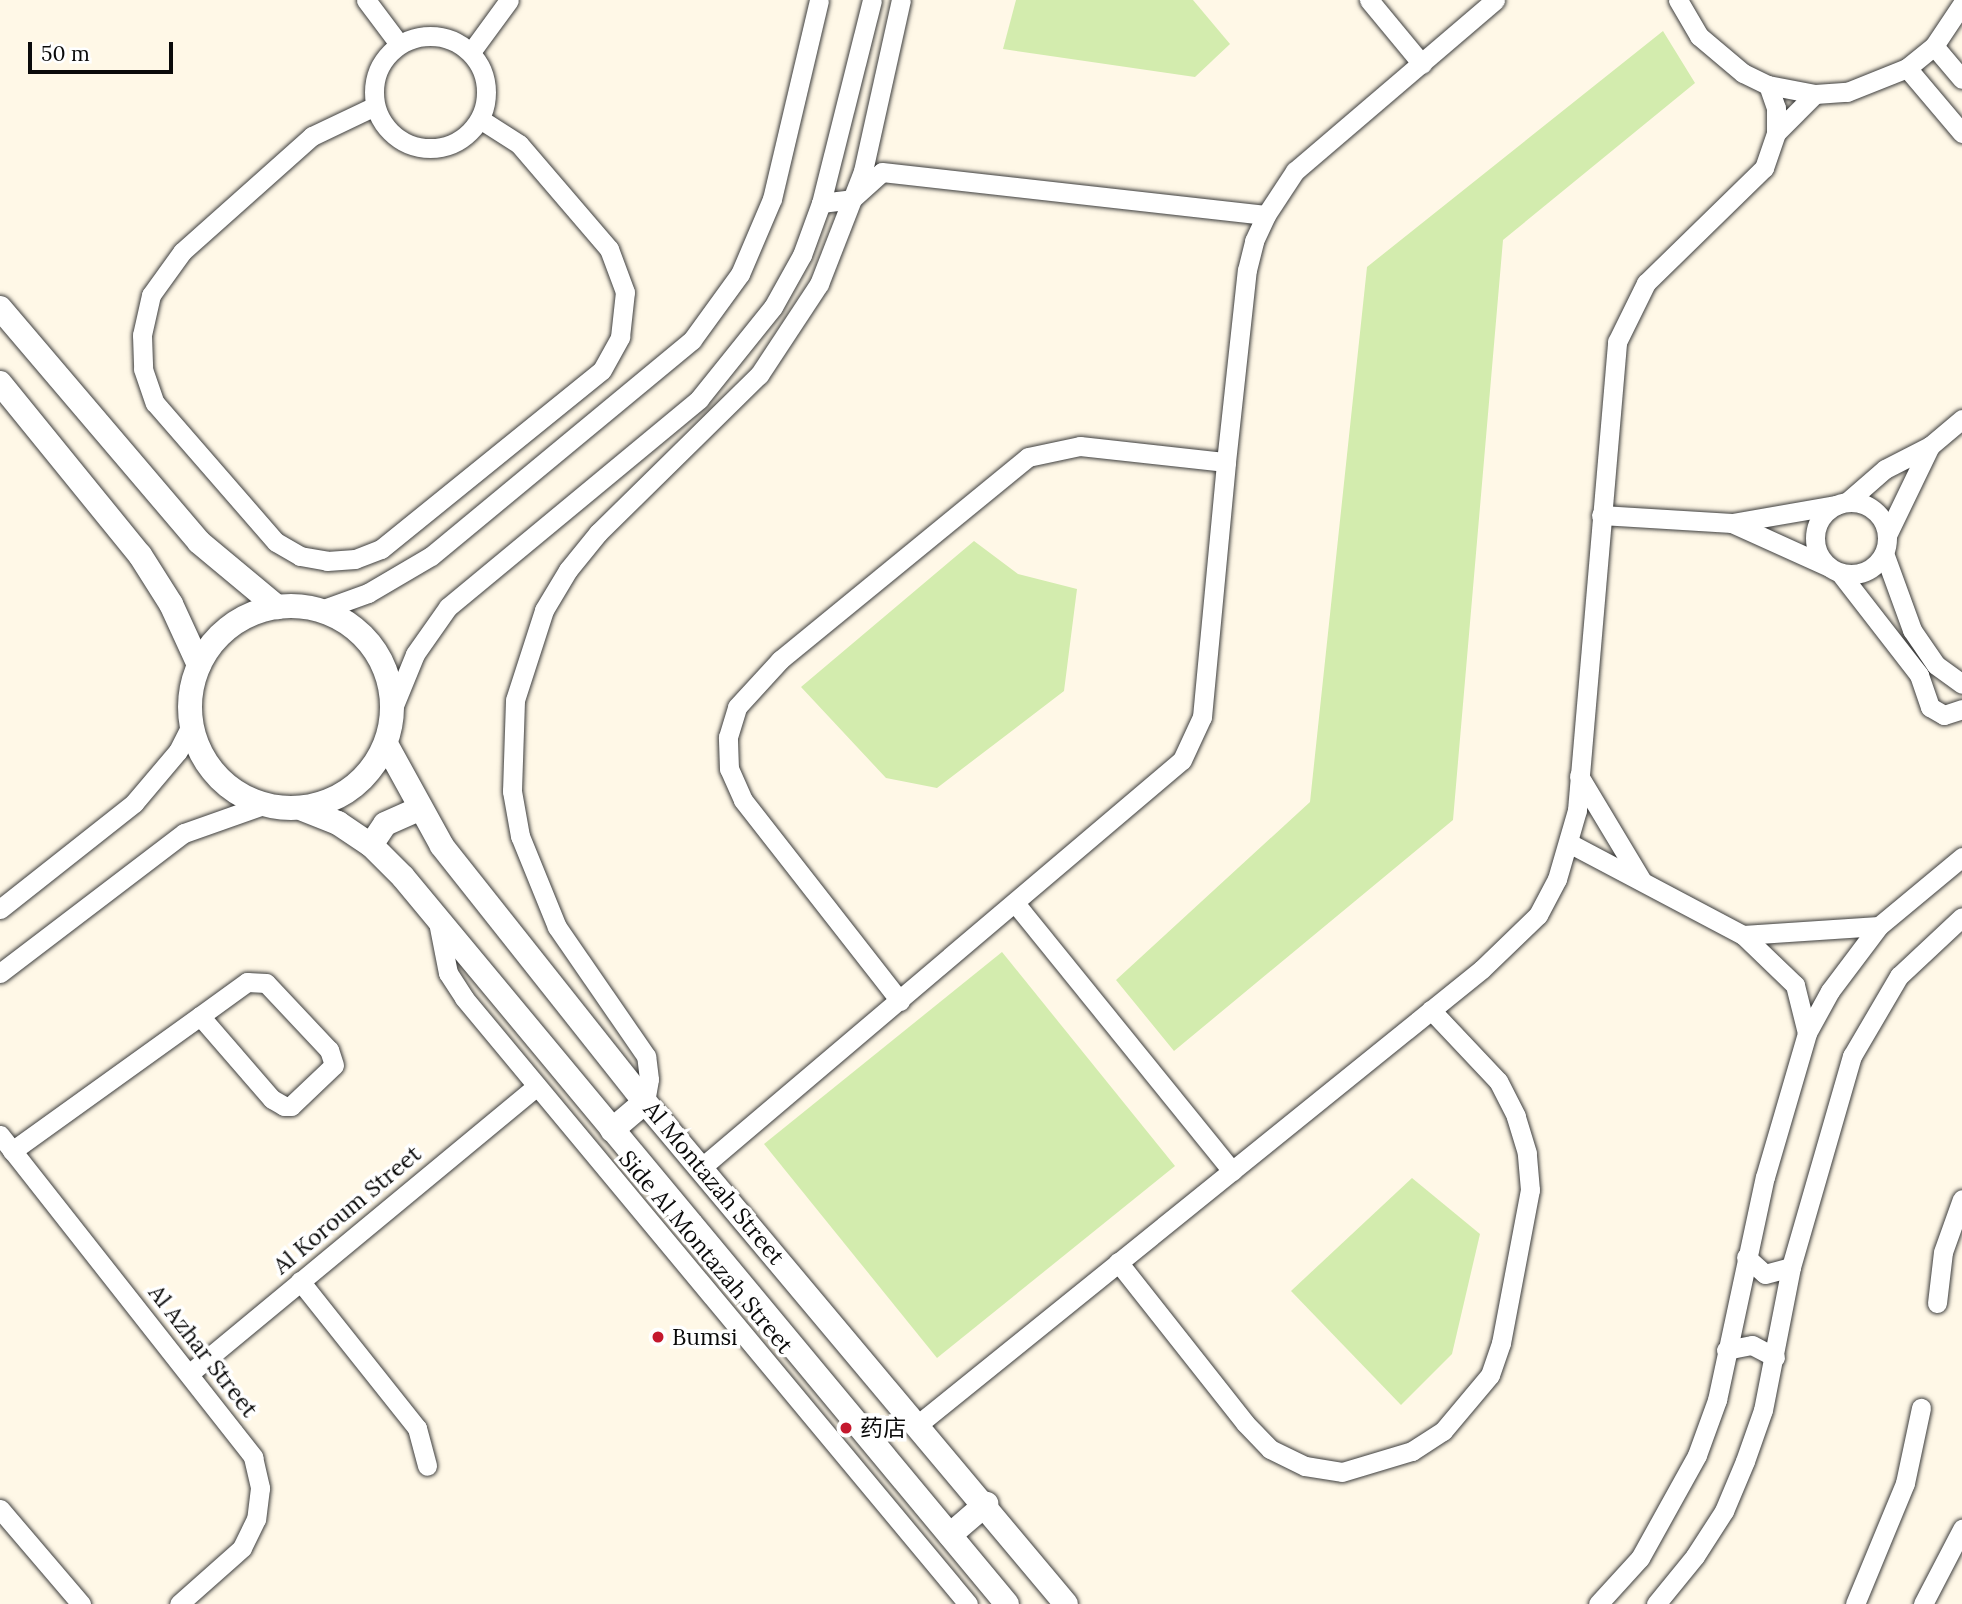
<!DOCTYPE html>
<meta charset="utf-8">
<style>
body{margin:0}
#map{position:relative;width:1962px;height:1604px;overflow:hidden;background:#fff8e7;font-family:Lora,"Noto Sans SC",serif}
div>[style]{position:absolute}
.green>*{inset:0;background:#d3ecae}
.roads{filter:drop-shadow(0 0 2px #3d3d3d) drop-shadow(0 0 2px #3d3d3d)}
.minor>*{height:19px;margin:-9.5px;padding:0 9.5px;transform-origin:9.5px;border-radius:9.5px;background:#fff}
.minor>.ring{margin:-9.5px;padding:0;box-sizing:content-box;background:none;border:19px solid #fff;border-radius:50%}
.tertiary>*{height:24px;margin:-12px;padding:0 12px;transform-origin:12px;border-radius:12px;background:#fff}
.tertiary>.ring{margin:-12px;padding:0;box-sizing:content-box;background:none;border:24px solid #fff;border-radius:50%}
.dots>*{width:19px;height:19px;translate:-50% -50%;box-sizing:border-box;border:4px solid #fff;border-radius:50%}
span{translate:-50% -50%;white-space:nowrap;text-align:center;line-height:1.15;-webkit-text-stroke:7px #fff;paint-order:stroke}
.street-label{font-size:23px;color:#0a0a0a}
.poi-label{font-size:23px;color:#0a0a0a}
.left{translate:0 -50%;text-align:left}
.scale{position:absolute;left:28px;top:42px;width:145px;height:32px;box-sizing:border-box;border:4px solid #0a0a0a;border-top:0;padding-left:9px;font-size:21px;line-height:24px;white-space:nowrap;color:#0a0a0a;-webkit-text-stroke:5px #fff;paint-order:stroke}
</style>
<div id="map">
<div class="green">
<div style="clip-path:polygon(1016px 0,1193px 0,1230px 44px,1195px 77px,1003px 49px)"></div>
<div style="clip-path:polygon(1663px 31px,1695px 83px,1503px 240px,1453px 820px,1174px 1051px,1116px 980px,1310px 802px,1367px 267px)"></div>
<div style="clip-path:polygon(974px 541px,1018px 574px,1077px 589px,1064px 691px,937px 788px,886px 778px,801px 687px)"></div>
<div style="clip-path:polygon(1002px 952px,1175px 1166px,937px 1358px,764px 1144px)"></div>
<div style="clip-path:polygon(1412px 1178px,1480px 1234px,1452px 1354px,1401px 1405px,1291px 1291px)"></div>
</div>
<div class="roads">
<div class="minor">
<div style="left:366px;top:0;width:55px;rotate:53.1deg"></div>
<div style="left:1369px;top:0;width:83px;rotate:50.4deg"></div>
<div style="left:1678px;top:0;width:42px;rotate:59.7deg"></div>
<div style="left:1699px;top:36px;width:57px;rotate:40.1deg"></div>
<div style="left:1743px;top:73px;width:28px;rotate:26deg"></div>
<div style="left:1768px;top:85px;width:48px;rotate:10.8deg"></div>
<div style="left:1815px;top:94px;width:32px;rotate:-4deg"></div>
<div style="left:1847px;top:92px;width:65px;rotate:-21.8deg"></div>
<div style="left:1907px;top:68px;width:35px;rotate:-39deg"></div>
<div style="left:1934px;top:46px;width:50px;rotate:-56.3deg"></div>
<div class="ring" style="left:374px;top:36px;width:93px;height:93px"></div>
<div style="left:1934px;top:46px;width:43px;rotate:49.7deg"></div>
<div style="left:471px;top:52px;width:64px;rotate:-53.8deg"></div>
<div style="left:1907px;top:68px;width:85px;rotate:49.8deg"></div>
<div style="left:375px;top:106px;width:70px;rotate:154.5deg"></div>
<div style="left:312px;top:136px;width:174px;rotate:138.3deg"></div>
<div style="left:182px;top:252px;width:53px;rotate:125.8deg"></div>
<div style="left:151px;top:295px;width:41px;rotate:102.7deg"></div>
<div style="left:142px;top:335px;width:34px;rotate:88deg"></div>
<div style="left:143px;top:369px;width:36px;rotate:71deg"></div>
<div style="left:155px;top:403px;width:184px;rotate:49deg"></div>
<div style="left:276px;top:542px;width:28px;rotate:30deg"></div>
<div style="left:300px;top:556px;width:27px;rotate:10deg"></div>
<div style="left:327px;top:561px;width:28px;rotate:-4deg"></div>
<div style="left:355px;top:559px;width:28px;rotate:-21deg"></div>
<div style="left:381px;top:549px;width:284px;rotate:-39deg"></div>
<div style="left:602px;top:370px;width:38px;rotate:-61deg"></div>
<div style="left:620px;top:337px;width:45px;rotate:-83.7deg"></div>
<div style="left:625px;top:292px;width:46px;rotate:-110.4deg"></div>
<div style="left:609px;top:249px;width:138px;rotate:-130.6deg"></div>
<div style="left:519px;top:144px;width:46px;rotate:-147.3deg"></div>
<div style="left:1776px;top:133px;width:55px;rotate:-45deg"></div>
<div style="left:821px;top:203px;width:31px;rotate:-7deg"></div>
<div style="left:852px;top:199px;width:40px;rotate:-42deg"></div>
<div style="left:882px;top:172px;width:386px;rotate:6.4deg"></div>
<div class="ring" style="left:1815px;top:502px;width:53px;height:53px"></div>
<div style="left:1847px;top:502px;width:50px;rotate:-41deg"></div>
<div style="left:1885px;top:469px;width:51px;rotate:-27.1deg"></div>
<div style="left:1930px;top:446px;width:42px;rotate:-40.2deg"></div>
<div style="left:1601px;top:515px;width:131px;rotate:3.5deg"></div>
<div style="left:1732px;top:523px;width:106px;rotate:-9.8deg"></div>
<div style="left:1732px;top:523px;width:107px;rotate:24.4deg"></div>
<div style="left:1888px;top:533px;width:97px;rotate:-64.2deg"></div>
<div style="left:1884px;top:553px;width:82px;rotate:70deg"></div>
<div style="left:1912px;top:630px;width:42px;rotate:55.6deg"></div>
<div style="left:1936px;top:665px;width:32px;rotate:36deg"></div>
<div style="left:1840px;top:573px;width:129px;rotate:52.2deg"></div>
<div style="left:1919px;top:675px;width:34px;rotate:71deg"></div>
<div style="left:1930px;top:707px;width:16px;rotate:30deg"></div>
<div style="left:1944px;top:715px;width:19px;rotate:-18deg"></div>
<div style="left:321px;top:610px;width:50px;rotate:-19.9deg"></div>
<div style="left:368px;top:593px;width:73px;rotate:-30.4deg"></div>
<div style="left:431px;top:556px;width:339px;rotate:-39.6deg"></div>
<div style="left:692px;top:340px;width:82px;rotate:-54deg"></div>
<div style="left:740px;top:274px;width:82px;rotate:-66.9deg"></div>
<div style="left:772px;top:199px;width:204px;rotate:-76.7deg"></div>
<div style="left:393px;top:708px;width:58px;rotate:-67.8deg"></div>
<div style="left:415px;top:654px;width:57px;rotate:-54.9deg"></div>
<div style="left:448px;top:607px;width:326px;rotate:-39.6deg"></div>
<div style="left:699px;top:399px;width:118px;rotate:-51.2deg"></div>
<div style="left:773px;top:307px;width:60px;rotate:-60.9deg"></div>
<div style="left:802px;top:255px;width:55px;rotate:-69.9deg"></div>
<div style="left:821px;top:203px;width:209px;rotate:-75.9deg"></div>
<div style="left:1579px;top:776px;width:122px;rotate:59deg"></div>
<div style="left:1569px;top:843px;width:197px;rotate:27.9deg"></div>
<div style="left:1743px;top:935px;width:72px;rotate:43.9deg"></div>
<div style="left:1795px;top:985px;width:49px;rotate:76deg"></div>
<div style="left:1015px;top:903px;width:345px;rotate:51deg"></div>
<div style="left:0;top:909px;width:171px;rotate:-38.3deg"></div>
<div style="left:134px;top:803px;width:68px;rotate:-49.8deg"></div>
<div style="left:178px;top:751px;width:29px;rotate:-63deg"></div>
<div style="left:437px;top:917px;width:57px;rotate:78.9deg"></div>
<div style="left:448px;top:973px;width:30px;rotate:57deg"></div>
<div style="left:464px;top:998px;width:788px;rotate:50.25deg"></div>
<div style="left:1743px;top:935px;width:136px;rotate:-3.8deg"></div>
<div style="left:0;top:973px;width:231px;rotate:-37.3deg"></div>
<div style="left:184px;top:833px;width:84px;rotate:-19.5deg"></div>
<div style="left:900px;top:1001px;width:255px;rotate:-128deg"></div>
<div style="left:743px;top:800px;width:34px;rotate:-114deg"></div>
<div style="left:729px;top:769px;width:32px;rotate:-92deg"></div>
<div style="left:728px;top:737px;width:31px;rotate:-73deg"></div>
<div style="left:737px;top:707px;width:64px;rotate:-47.5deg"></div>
<div style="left:780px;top:660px;width:320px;rotate:-39.3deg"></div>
<div style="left:1028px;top:457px;width:53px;rotate:-11.9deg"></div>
<div style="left:1080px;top:446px;width:147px;rotate:6.3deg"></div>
<div style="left:645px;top:1102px;width:23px;rotate:-80deg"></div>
<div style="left:649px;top:1079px;width:23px;rotate:-97deg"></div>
<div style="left:646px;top:1056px;width:157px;rotate:-124.6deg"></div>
<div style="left:557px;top:927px;width:98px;rotate:-112.1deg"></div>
<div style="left:520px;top:836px;width:46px;rotate:-100.1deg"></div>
<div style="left:512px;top:791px;width:91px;rotate:-88.1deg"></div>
<div style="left:515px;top:700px;width:95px;rotate:-72.1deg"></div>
<div style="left:544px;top:610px;width:47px;rotate:-59deg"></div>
<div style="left:568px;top:570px;width:48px;rotate:-51deg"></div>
<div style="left:598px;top:533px;width:226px;rotate:-44.5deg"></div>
<div style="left:759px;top:375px;width:109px;rotate:-56.6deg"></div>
<div style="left:819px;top:284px;width:121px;rotate:-68.7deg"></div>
<div style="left:863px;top:171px;width:175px;rotate:-77.5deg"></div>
<div style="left:0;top:1135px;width:410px;rotate:51.8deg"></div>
<div style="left:253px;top:1457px;width:32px;rotate:77deg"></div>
<div style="left:260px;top:1488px;width:31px;rotate:97deg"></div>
<div style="left:256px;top:1519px;width:32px;rotate:116deg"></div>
<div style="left:242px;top:1548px;width:84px;rotate:138.4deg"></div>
<div style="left:12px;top:1151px;width:231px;rotate:-35.7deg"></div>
<div style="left:200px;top:1016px;width:110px;rotate:49.1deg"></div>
<div style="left:272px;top:1099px;width:14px;rotate:30deg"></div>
<div style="left:284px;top:1106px;width:7px"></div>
<div style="left:291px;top:1106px;width:59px;rotate:-43.6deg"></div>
<div style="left:334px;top:1065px;width:16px;rotate:-108deg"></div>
<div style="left:329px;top:1050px;width:92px;rotate:-133.2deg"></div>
<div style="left:266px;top:983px;width:19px;rotate:-177deg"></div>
<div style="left:247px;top:982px;width:58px;rotate:144.1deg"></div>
<div style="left:702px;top:1167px;width:629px;rotate:-40.3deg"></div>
<div style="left:1182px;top:760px;width:47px;rotate:-65.1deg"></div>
<div style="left:1202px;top:717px;width:256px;rotate:-84.6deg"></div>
<div style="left:1226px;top:462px;width:193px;rotate:-83.8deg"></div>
<div style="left:1247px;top:270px;width:30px;rotate:-76deg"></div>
<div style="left:1254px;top:241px;width:29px;rotate:-65deg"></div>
<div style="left:1266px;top:215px;width:53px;rotate:-56.6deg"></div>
<div style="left:1295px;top:171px;width:263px;rotate:-40.5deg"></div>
<div style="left:1746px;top:1257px;width:25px;rotate:42deg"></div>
<div style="left:1765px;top:1274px;width:27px;rotate:-15deg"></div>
<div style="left:1118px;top:1262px;width:205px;rotate:51.7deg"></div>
<div style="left:1245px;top:1423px;width:36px;rotate:46deg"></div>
<div style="left:1270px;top:1449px;width:39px;rotate:26deg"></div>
<div style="left:1305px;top:1466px;width:37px;rotate:9deg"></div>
<div style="left:1342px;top:1472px;width:73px;rotate:-16.7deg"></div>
<div style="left:1412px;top:1451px;width:37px;rotate:-33deg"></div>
<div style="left:1443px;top:1431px;width:73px;rotate:-50deg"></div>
<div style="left:1490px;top:1375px;width:34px;rotate:-71deg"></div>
<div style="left:1501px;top:1343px;width:156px;rotate:-79.3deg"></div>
<div style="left:1530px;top:1190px;width:37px;rotate:-95deg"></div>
<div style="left:1527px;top:1153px;width:39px;rotate:-107deg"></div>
<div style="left:1516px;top:1116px;width:39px;rotate:-117deg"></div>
<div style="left:1498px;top:1081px;width:98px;rotate:-133.3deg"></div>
<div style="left:300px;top:1281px;width:188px;rotate:51.5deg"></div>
<div style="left:417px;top:1428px;width:39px;rotate:75deg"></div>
<div style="left:1937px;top:1303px;width:51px;rotate:-83.3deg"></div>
<div style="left:1943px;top:1252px;width:56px;rotate:-70.3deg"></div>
<div style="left:1726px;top:1350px;width:26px;rotate:-11deg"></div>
<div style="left:1752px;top:1345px;width:26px;rotate:28deg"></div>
<div style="left:190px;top:1373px;width:450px;rotate:-39.6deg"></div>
<div style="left:916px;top:1426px;width:727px;rotate:-38.92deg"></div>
<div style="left:1482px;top:969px;width:78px;rotate:-44deg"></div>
<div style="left:1538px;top:915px;width:41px;rotate:-62.2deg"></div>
<div style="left:1557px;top:879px;width:72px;rotate:-73.8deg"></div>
<div style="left:1577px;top:810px;width:470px;rotate:-85.1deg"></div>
<div style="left:1617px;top:342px;width:66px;rotate:-63.8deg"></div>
<div style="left:1646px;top:283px;width:165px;rotate:-44.3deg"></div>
<div style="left:1764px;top:168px;width:37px;rotate:-71deg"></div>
<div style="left:1776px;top:133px;width:25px;rotate:-90deg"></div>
<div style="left:1776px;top:108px;width:24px;rotate:-109deg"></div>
<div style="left:0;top:1509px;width:125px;rotate:49.5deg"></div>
<div style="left:1598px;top:1604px;width:62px;rotate:-47.6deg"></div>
<div style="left:1640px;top:1558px;width:118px;rotate:-61deg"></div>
<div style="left:1697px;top:1455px;width:59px;rotate:-70deg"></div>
<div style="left:1717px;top:1400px;width:228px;rotate:-77.9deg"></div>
<div style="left:1765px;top:1177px;width:150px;rotate:-73.7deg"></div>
<div style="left:1807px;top:1033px;width:48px;rotate:-61.3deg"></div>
<div style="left:1830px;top:991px;width:81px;rotate:-53deg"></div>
<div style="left:1879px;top:926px;width:108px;rotate:-39.7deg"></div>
<div style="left:1656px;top:1604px;width:62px;rotate:-50.9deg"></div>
<div style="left:1695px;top:1556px;width:54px;rotate:-57.2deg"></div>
<div style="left:1724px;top:1511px;width:54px;rotate:-67.2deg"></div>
<div style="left:1745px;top:1461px;width:54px;rotate:-70.6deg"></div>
<div style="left:1763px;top:1410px;width:146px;rotate:-78.9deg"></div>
<div style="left:1791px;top:1267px;width:220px;rotate:-73.9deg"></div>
<div style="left:1852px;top:1056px;width:93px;rotate:-59.6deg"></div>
<div style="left:1899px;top:976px;width:86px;rotate:-43.1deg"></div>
<div style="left:1855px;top:1604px;width:131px;rotate:-67.5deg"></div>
<div style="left:1905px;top:1483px;width:77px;rotate:-78deg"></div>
<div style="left:1923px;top:1604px;width:85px;rotate:-62.5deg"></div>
</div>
<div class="tertiary">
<div style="left:0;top:308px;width:307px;rotate:49.6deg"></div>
<div style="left:199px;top:542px;width:102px;rotate:39.8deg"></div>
<div style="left:0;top:383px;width:222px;rotate:50.9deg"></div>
<div style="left:140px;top:555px;width:58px;rotate:57.7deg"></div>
<div style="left:171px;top:604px;width:67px;rotate:65.3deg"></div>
<div class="ring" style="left:190px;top:606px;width:178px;height:178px"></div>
<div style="left:386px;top:744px;width:116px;rotate:61.2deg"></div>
<div style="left:442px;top:846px;width:327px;rotate:51.6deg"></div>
<div style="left:645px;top:1102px;width:655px;rotate:50.02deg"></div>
<div style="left:303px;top:809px;width:38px;rotate:22deg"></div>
<div style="left:338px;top:823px;width:40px;rotate:34deg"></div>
<div style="left:371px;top:845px;width:45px;rotate:45deg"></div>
<div style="left:403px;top:877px;width:945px;rotate:50.28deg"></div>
<div style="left:371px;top:845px;width:25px;rotate:-56deg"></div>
<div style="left:385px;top:824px;width:37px;rotate:-24deg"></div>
<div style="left:612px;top:1130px;width:43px;rotate:-40.3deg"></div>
<div style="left:950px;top:1535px;width:48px;rotate:-40.7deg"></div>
</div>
</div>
<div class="dots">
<div style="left:658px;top:1337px;background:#c4182d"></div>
<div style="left:846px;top:1428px;background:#c4182d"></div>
</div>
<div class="street-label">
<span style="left:714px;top:1183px;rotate:50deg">Al Montazah Street</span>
<span style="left:347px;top:1210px;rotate:-40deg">Al Koroum Street</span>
<span style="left:706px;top:1252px;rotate:50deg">Side Al Montazah Street</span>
<span style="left:203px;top:1351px;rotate:52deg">Al Azhar Street</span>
</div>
<div class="poi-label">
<span class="left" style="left:672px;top:1337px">Bumsi</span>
<span class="left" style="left:860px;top:1428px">药店</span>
</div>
<div class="scale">50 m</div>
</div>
